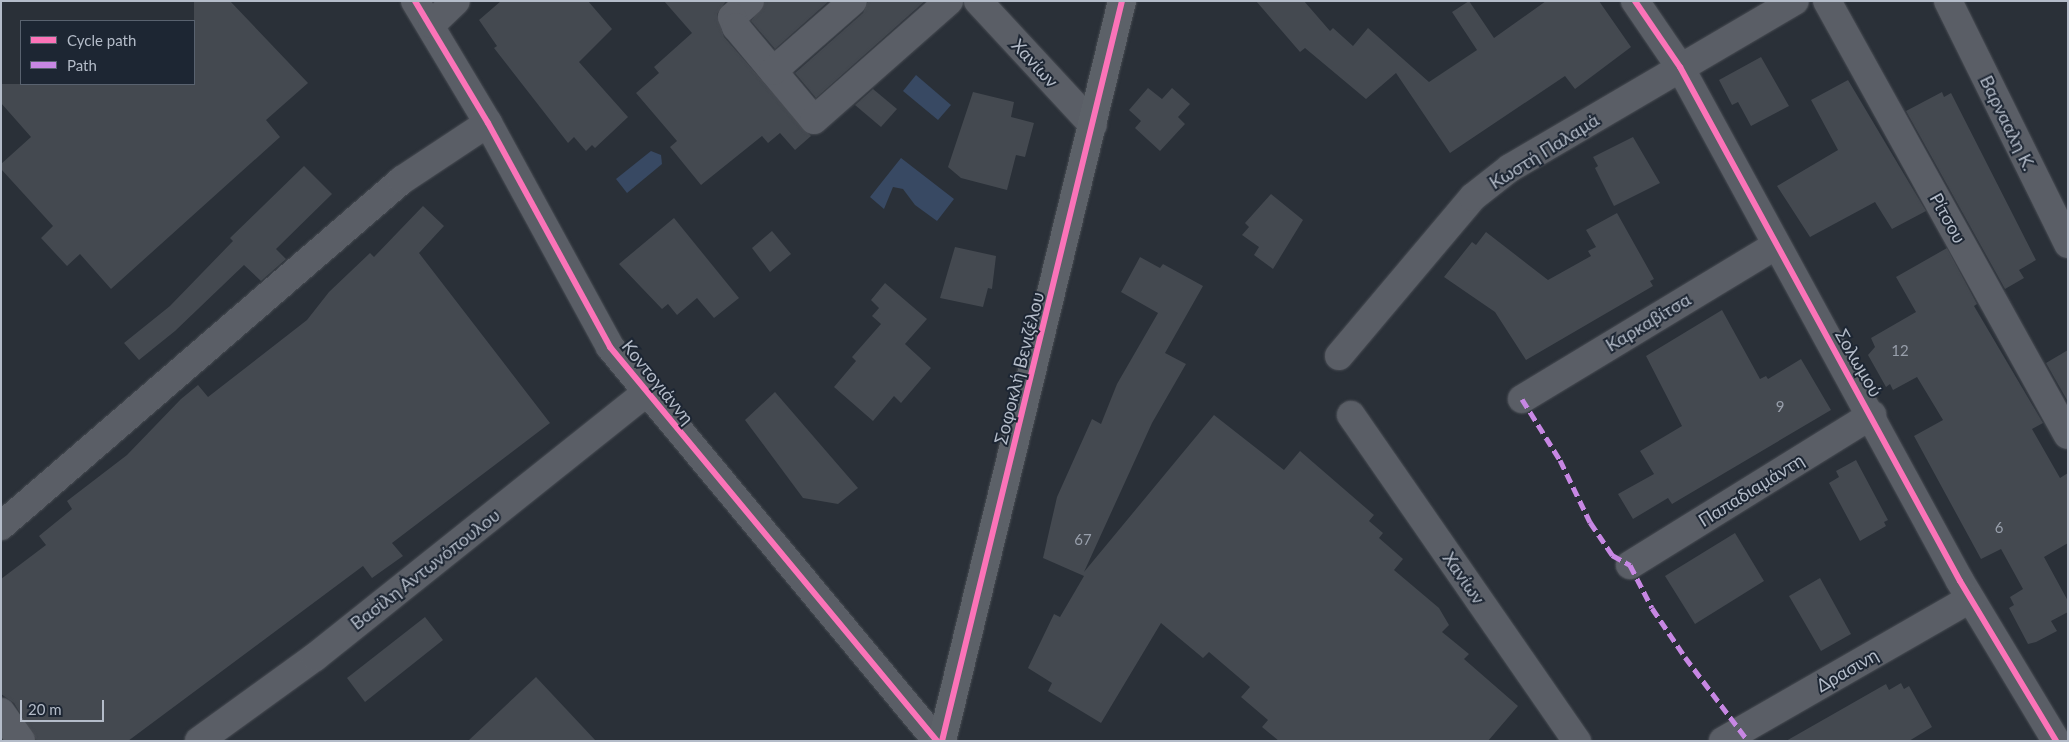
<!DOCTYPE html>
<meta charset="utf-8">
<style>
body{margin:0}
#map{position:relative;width:2069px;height:742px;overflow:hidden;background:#2a3038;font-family:Lato,sans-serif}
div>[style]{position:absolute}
.water>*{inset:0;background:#384963}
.building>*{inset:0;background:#444950}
.roads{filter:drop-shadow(0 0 1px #484c53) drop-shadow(0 0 1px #484c53)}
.minor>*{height:28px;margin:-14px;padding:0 14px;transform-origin:14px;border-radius:14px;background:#5a5e66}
.major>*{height:28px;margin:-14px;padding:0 14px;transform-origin:14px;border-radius:14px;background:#5c6168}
.quiet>*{height:5px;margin-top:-2.5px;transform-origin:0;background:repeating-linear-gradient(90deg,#c787e3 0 10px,transparent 0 15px)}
.cycleway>*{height:6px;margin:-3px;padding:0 3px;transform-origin:3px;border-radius:3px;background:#fb73b8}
span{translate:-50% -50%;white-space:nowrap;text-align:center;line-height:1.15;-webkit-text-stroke:4px #1d2633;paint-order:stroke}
.number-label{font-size:15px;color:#989fab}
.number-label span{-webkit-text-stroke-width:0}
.street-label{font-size:18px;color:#b4bcc9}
.frame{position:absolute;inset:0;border:2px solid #b4bcc9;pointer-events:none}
.legend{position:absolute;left:20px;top:20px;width:175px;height:65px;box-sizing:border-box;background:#1d2633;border:1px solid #59626f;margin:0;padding:6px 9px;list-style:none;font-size:15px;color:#b4bcc9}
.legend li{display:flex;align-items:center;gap:10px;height:25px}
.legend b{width:25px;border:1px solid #59626f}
.scale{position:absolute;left:20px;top:700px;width:84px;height:22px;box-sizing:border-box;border:2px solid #b4bcc9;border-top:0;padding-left:6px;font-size:15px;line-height:18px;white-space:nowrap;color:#b4bcc9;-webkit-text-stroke:4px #1d2633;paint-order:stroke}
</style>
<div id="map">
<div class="water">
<div style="clip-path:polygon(916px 75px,951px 105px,938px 120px,903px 91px)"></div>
<div style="clip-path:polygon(651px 151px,661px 155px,662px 164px,627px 193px,616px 179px)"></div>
<div style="clip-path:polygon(901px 158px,954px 199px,937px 221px,915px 205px,903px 189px,893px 187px,884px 209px,870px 197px)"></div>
</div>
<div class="building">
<div style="clip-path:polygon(194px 1px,230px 1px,308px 83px,266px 120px,280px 137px,111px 289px,80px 254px,67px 266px,41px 238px,53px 226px,1px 169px,1px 164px,31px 137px,1px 103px,1px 84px,194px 84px)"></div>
<div style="clip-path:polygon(501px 1px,588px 1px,612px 29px,579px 62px,628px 117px,595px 148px,592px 145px,586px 151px,574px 137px,568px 143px,494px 48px,497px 46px,479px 20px)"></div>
<div style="clip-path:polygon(664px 1px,726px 1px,717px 14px,724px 37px,811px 136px,795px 150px,780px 133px,768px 143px,762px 136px,701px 185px,670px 147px,677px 141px,636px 93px,659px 73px,654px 67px,692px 33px)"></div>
<div style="clip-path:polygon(765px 1px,829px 1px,775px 49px,751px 21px)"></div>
<div style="clip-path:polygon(868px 1px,925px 1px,816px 98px,795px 73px,863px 13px)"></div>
<div style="clip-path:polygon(1256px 1px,1304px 1px,1330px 31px,1333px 28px,1353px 46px,1368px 28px,1429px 82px,1477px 50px,1452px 12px,1469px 1px,1494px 38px,1546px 1px,1599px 1px,1631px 47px,1575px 89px,1565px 76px,1450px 153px,1396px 73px,1366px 99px,1305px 48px,1300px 52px)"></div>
<div style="clip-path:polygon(1761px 57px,1789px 106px,1751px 126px,1738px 102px,1732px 105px,1719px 80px)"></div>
<div style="clip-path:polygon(1848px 80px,1926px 211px,1892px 229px,1875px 202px,1810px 237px,1777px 186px,1838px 150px,1811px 100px)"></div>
<div style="clip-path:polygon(1148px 88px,1162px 99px,1172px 88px,1190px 104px,1178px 117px,1185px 124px,1160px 151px,1135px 128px,1141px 121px,1129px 110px)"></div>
<div style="clip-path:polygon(873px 89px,897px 109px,881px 127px,855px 105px)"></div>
<div style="clip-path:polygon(973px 92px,1014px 102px,1011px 117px,1034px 123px,1025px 157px,1016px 155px,1007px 190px,961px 178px,948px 167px)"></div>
<div style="clip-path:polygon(1942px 92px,1944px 97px,1951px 93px,2036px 260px,2019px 270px,2024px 278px,2005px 289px,1906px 111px)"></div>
<div style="clip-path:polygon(1633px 137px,1660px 183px,1614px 206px,1595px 168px,1598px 166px,1593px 157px)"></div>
<div style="clip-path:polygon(304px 166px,332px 194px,276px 249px,286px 259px,261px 281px,244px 265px,175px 331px,139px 360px,124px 343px,170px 306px,233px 241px,230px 238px)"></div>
<div style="clip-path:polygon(1271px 194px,1303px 220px,1273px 269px,1254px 255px,1259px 247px,1242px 235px,1249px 227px,1245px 223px)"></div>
<div style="clip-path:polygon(423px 206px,444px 226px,419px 253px,550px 423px,392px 543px,403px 556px,372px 578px,363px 566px,128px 741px,37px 741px,14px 703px,1px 694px,1px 579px,46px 545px,39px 536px,72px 509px,67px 501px,127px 455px,181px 399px,198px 385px,208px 397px,307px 320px,329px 292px,370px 253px,374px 257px)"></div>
<div style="clip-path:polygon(1617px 213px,1654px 279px,1650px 281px,1653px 286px,1526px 360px,1495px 312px,1444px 277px,1472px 242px,1476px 245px,1486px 232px,1548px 280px,1591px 256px,1588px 251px,1596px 247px,1586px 230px)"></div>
<div style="clip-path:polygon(674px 218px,739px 298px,714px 318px,697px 298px,677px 315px,668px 304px,662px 309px,619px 264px)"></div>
<div style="clip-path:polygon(772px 231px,791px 254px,770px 272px,752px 248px)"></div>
<div style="clip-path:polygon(955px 247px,996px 256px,992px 289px,988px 288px,983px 307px,940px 298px)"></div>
<div style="clip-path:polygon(1947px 248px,1977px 304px,1974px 306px,2043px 423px,2032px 429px,2060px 478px,2068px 473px,2068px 543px,2044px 557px,2068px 601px,2068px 612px,2051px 621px,2057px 631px,2036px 642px,2028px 644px,2009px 608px,2014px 605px,2010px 597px,2023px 589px,2001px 549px,1981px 559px,1914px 436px,1943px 420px,1917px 377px,1893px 390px,1890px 384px,1886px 387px,1868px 355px,1875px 347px,1871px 338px,1916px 312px,1896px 277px)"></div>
<div style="clip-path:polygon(1140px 257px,1160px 268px,1163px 264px,1203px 286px,1165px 353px,1186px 364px,1152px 423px,1084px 572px,1214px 415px,1284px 470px,1300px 451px,1374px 515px,1369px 521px,1383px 533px,1379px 538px,1403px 559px,1394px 570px,1439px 608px,1449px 625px,1442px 632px,1469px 654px,1464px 659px,1518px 706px,1488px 741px,1279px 741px,1262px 727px,1268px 720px,1241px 697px,1250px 687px,1209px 652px,1203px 658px,1161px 623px,1101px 723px,1048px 691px,1052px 683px,1028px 668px,1054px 614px,1060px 617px,1084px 576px,1043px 558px,1057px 497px,1092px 419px,1101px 424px,1117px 384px,1158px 313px,1121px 292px)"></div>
<div style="clip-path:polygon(885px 283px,927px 319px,905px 344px,931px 368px,901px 403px,894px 396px,873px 421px,834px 387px,856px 361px,852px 357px,881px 324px,872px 316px,879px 308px,871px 300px)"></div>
<div style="clip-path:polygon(1722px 310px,1760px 379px,1766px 376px,1768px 379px,1801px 359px,1831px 410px,1672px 504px,1668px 498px,1633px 519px,1618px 494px,1654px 474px,1640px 451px,1682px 426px,1646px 356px)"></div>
<div style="clip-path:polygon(2068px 350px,2068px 402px,2046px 363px)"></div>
<div style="clip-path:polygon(775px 392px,858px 488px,838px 504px,803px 498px,745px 420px)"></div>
<div style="clip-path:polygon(1856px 460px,1888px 520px,1884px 522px,1886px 526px,1860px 541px,1829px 483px,1839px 477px,1836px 471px)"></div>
<div style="clip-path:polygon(1735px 533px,1764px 581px,1695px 624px,1665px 576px)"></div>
<div style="clip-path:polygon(1820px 578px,1851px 634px,1821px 651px,1789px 596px)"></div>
<div style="clip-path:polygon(425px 617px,443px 640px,365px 702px,347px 678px)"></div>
<div style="clip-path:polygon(536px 677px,596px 741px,468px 741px)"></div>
<div style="clip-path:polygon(1901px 683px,1904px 689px,1909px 686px,1932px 727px,1909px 741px,1786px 741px,1886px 684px,1889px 690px)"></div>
</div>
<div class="roads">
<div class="minor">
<div style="left:415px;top:1px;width:142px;rotate:59.1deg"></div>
<div style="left:488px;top:123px;width:255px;rotate:61.4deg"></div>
<div style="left:610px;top:347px;width:512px;rotate:50.31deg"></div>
<div style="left:750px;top:1px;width:24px;rotate:138deg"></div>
<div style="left:732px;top:17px;width:11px;rotate:68deg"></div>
<div style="left:736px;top:27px;width:121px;rotate:50deg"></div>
<div style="left:814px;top:120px;width:180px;rotate:-41.4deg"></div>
<div style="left:978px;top:1px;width:169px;rotate:47.2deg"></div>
<div style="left:1635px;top:1px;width:80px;rotate:55.7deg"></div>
<div style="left:1680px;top:67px;width:585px;rotate:61.42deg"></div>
<div style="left:1960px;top:581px;width:187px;rotate:59deg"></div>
<div style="left:1827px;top:1px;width:496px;rotate:61deg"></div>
<div style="left:1948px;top:1px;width:271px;rotate:63.7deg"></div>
<div style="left:432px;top:24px;width:33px;rotate:-44deg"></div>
<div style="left:773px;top:71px;width:106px;rotate:-41.2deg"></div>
<div style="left:1339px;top:356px;width:208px;rotate:-49.9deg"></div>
<div style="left:1473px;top:197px;width:47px;rotate:-38.1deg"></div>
<div style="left:1510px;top:168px;width:330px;rotate:-30.4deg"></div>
<div style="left:1522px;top:399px;width:296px;rotate:-31.2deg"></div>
<div style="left:1351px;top:415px;width:397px;rotate:55.3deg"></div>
<div style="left:1px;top:526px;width:530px;rotate:-40.79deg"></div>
<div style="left:402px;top:180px;width:103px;rotate:-33.5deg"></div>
<div style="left:1630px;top:565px;width:285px;rotate:-31.8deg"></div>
<div style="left:1px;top:712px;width:35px;rotate:55deg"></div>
<div style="left:199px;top:741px;width:143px;rotate:-35.9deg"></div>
<div style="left:315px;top:657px;width:423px;rotate:-38.6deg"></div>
<div style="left:1723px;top:741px;width:285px;rotate:-29.9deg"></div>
</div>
<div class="major">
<div style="left:942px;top:741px;width:762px;rotate:-76.33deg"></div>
</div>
</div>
<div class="quiet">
<div style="left:1522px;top:399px;width:72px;rotate:58.1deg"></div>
<div style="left:1560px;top:460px;width:69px;rotate:64.2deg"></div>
<div style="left:1590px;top:522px;width:40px;rotate:56deg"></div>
<div style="left:1612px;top:555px;width:21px;rotate:29deg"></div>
<div style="left:1630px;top:565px;width:48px;rotate:62.9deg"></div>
<div style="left:1652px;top:608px;width:59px;rotate:56deg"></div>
<div style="left:1685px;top:657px;width:105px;rotate:53.1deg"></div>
</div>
<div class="cycleway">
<div style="left:415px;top:1px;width:142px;rotate:59.1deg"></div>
<div style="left:488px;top:123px;width:255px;rotate:61.4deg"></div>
<div style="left:610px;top:347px;width:512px;rotate:50.31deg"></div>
<div style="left:1635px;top:1px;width:80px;rotate:55.7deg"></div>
<div style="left:1680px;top:67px;width:585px;rotate:61.42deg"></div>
<div style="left:1960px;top:581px;width:187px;rotate:59deg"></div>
<div style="left:942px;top:741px;width:762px;rotate:-76.33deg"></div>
</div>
<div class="number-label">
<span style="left:1900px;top:351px">12</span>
<span style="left:1780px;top:407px">9</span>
<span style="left:1999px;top:528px">6</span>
<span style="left:1083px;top:540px">67</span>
</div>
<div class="street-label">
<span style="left:1035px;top:63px;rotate:47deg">Χανίων</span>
<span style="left:2008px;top:123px;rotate:64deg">Βαρνααλη Κ.</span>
<span style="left:1544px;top:151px;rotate:-32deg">Κωστή Παλαμά</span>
<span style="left:1948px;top:218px;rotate:61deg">Ρίτσου</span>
<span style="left:1648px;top:322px;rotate:-31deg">Καρκαβίτσα</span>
<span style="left:1859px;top:363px;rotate:60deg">Σολωμού</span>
<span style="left:1019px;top:368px;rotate:-76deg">Σοφοκλή Βενιζέλου</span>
<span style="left:658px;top:382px;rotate:51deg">Κοντογιάννη</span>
<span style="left:1751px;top:490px;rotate:-32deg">Παπαδιαμάντη</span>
<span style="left:425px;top:569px;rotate:-38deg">Βασίλη Αντωνόπουλου</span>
<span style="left:1464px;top:578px;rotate:55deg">Χανίων</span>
<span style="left:1847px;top:670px;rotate:-30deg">Δρασινη</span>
</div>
<div class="frame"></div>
<ul class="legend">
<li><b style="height:6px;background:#fb73b8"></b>Cycle path</li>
<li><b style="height:6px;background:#c787e3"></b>Path</li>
</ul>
<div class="scale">20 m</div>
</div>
